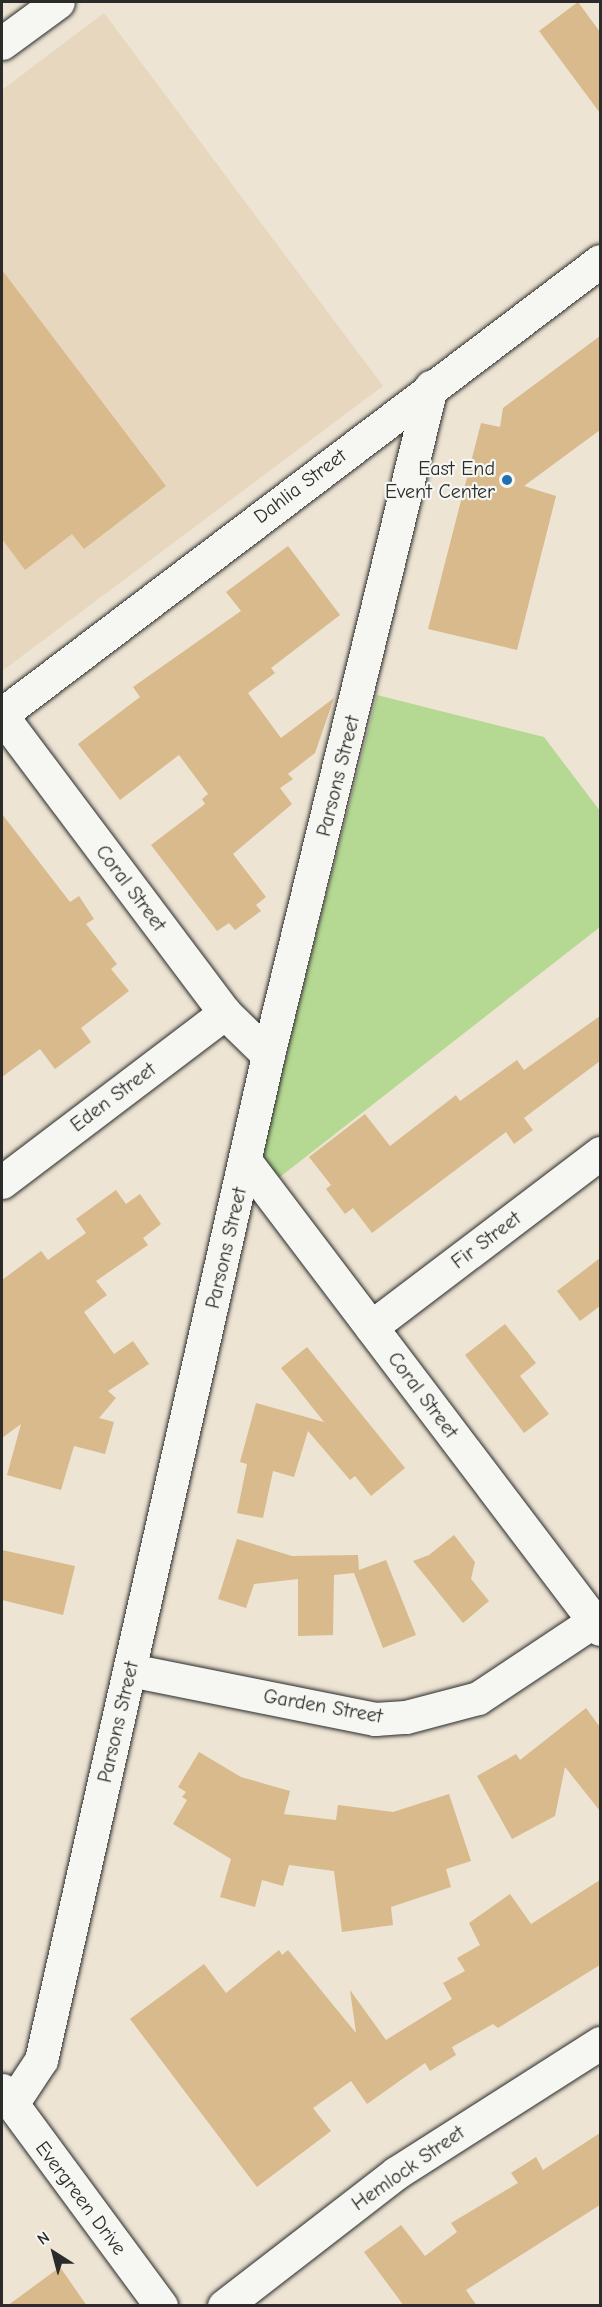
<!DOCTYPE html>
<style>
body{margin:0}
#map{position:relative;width:602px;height:2307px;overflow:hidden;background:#ede4d3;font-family:"Comic Neue",sans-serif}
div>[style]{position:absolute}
.built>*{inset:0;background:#e7d7be}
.green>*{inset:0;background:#b5d993}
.building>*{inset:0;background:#d8ba8c}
.roads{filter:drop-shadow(0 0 2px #2b2b2b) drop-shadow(0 0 2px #2b2b2b)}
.minor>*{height:33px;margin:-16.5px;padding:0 16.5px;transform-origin:16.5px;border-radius:16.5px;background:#f6f6f2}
.tertiary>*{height:33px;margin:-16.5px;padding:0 16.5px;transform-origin:16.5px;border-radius:16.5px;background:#f6f6f2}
.dots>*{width:16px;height:16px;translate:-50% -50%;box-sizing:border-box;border:3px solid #f6f6f2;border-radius:50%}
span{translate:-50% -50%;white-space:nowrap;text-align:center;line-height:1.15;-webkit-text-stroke:4.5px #f6f6f2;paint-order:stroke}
.poi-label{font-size:20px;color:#2b2b2b}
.right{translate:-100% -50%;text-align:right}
.street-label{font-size:20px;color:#2b2b2b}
.frame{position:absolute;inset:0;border:3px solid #2b2b2b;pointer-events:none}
.north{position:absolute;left:24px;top:2223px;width:60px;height:60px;-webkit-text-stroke:4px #f6f6f2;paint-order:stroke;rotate:324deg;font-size:16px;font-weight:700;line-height:24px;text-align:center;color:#2b2b2b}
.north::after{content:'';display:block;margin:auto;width:21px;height:27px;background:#2b2b2b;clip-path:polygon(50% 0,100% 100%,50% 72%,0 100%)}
</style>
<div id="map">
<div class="built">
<div style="clip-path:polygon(104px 13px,383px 386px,2px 671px,2px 90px)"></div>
</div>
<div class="green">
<div style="clip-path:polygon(377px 695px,544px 737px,600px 811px,600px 927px,271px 1184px,265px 1175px,263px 1152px,267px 1129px)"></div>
</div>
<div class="building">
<div style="clip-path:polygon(578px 2px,600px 32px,600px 113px,539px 31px)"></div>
<div style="clip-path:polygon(2px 270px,166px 486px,84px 549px,72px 534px,25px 570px,2px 539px)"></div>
<div style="clip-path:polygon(600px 336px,600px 430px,524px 486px,556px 496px,517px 650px,428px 629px,481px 423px,500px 427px,503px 408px)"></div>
<div style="clip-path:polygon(288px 546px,340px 615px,271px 668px,275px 673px,248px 693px,281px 738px,334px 698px,315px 753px,288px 774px,293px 779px,280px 788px,292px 804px,233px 854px,266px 897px,256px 905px,261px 911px,235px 930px,229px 923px,217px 931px,151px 845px,205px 804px,202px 799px,208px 794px,179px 755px,120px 800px,78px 744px,140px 697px,133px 687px,241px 611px,226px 592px)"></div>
<div style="clip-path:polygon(2px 814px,70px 902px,79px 896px,94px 919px,86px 924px,117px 964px,111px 969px,129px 991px,81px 1028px,91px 1042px,55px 1069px,40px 1049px,2px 1077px)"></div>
<div style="clip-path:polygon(600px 1016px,600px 1061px,524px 1118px,533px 1130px,514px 1144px,506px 1132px,372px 1233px,353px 1208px,345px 1214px,326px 1189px,331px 1185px,309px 1157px,365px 1114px,390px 1146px,456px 1095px,460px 1101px,517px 1060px,524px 1070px)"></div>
<div style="clip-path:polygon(116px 1190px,126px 1204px,140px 1194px,161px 1224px,143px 1238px,148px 1245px,96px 1281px,107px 1295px,84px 1312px,114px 1354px,133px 1341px,149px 1364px,108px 1391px,116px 1398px,99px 1418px,114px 1422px,105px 1454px,74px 1446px,61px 1490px,7px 1475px,21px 1424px,2px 1438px,2px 1280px,41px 1251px,48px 1260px,86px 1233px,76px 1219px)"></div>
<div style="clip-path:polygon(600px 1258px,600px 1306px,580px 1321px,557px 1291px)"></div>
<div style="clip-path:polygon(505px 1324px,536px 1363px,520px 1376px,549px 1414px,524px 1433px,465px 1355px)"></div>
<div style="clip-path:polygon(307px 1347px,405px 1468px,371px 1496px,355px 1476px,350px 1480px,308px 1431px,294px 1477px,273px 1471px,263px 1518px,237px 1513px,247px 1464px,240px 1462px,256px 1403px,324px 1422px,281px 1368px)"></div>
<div style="clip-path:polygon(454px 1535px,475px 1562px,471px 1579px,489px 1601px,463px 1623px,413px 1561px,429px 1555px)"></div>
<div style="clip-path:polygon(237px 1539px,292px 1556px,358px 1555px,359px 1570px,386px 1560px,416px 1635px,383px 1648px,354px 1573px,334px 1575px,333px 1635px,298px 1636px,298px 1579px,254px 1584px,246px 1608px,218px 1599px)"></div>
<div style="clip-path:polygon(2px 1550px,75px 1566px,63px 1615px,2px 1600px)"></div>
<div style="clip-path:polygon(586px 1708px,600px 1727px,600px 1811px,565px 1767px,555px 1816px,512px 1839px,477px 1776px,516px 1754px,520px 1760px)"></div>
<div style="clip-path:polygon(199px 1752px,241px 1777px,290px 1791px,284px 1814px,336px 1820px,338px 1805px,393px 1812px,449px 1794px,471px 1861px,446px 1869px,451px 1887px,391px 1907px,393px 1925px,342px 1932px,334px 1871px,289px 1865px,283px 1886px,262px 1880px,255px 1907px,220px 1897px,231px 1859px,173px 1824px,187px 1800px,182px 1797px,186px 1792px,178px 1787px)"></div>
<div style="clip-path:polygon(600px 1880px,600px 1965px,498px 2028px,493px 2024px,452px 2047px,456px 2055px,430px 2071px,425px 2063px,367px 2104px,351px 2081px,313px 2108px,331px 2131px,257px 2187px,130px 2019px,204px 1964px,226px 1993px,279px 1950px,282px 1955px,288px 1950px,356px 2033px,350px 1990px,386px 2040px,452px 1999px,443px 1983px,465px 1971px,457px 1958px,480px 1945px,469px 1923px,510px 1894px,531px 1924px)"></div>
<div style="clip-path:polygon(600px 2133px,600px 2205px,466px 2290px,477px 2306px,404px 2306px,364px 2252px,401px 2225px,425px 2256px,457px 2232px,451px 2223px,518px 2183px,511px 2173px,536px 2157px,543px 2170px)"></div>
<div style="clip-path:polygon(60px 2267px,87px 2306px,7px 2306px)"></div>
</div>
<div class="roads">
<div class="minor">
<div style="left:2px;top:43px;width:69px;rotate:-36.2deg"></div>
<div style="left:2px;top:714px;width:750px;rotate:-37.14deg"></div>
<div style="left:2px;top:716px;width:371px;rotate:53.1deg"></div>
<div style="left:225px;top:1013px;width:60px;rotate:44.3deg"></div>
<div style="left:246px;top:1162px;width:586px;rotate:52.84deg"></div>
<div style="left:2px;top:1182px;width:280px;rotate:-37.2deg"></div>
<div style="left:371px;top:1327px;width:288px;rotate:-37.2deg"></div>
<div style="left:130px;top:1670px;width:250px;rotate:11.3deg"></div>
<div style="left:375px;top:1719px;width:31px;rotate:-4deg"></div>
<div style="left:406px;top:1717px;width:74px;rotate:-14.8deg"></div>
<div style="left:478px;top:1698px;width:146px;rotate:-33.6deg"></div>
<div style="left:12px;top:2104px;width:53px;rotate:-56.6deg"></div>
<div style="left:41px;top:2060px;width:1030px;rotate:-77.27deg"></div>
<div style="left:268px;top:1055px;width:688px;rotate:-76.29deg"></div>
<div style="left:224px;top:2306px;width:217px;rotate:-37.7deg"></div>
<div style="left:396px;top:2173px;width:242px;rotate:-32.5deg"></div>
</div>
<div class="tertiary">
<div style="left:2px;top:2090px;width:268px;rotate:53.6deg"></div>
</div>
</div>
<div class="dots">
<div style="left:507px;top:480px;background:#1f6fb2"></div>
</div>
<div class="poi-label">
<span class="right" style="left:495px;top:480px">East End<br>Event Center</span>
</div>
<div class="street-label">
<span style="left:300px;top:486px;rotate:-37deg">Dahlia Street</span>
<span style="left:338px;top:776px;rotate:-76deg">Parsons Street</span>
<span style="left:131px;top:888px;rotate:53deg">Coral Street</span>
<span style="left:113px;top:1097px;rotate:-37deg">Eden Street</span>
<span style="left:486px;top:1240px;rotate:-37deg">Fir Street</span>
<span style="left:226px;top:1248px;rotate:-77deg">Parsons Street</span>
<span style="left:423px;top:1395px;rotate:53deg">Coral Street</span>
<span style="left:323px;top:1706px;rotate:10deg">Garden Street</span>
<span style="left:118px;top:1722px;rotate:-77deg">Parsons Street</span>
<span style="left:408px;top:2168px;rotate:-35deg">Hemlock Street</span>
<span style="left:81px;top:2198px;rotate:53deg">Evergreen Drive</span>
</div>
<div class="frame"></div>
<div class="north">N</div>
</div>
